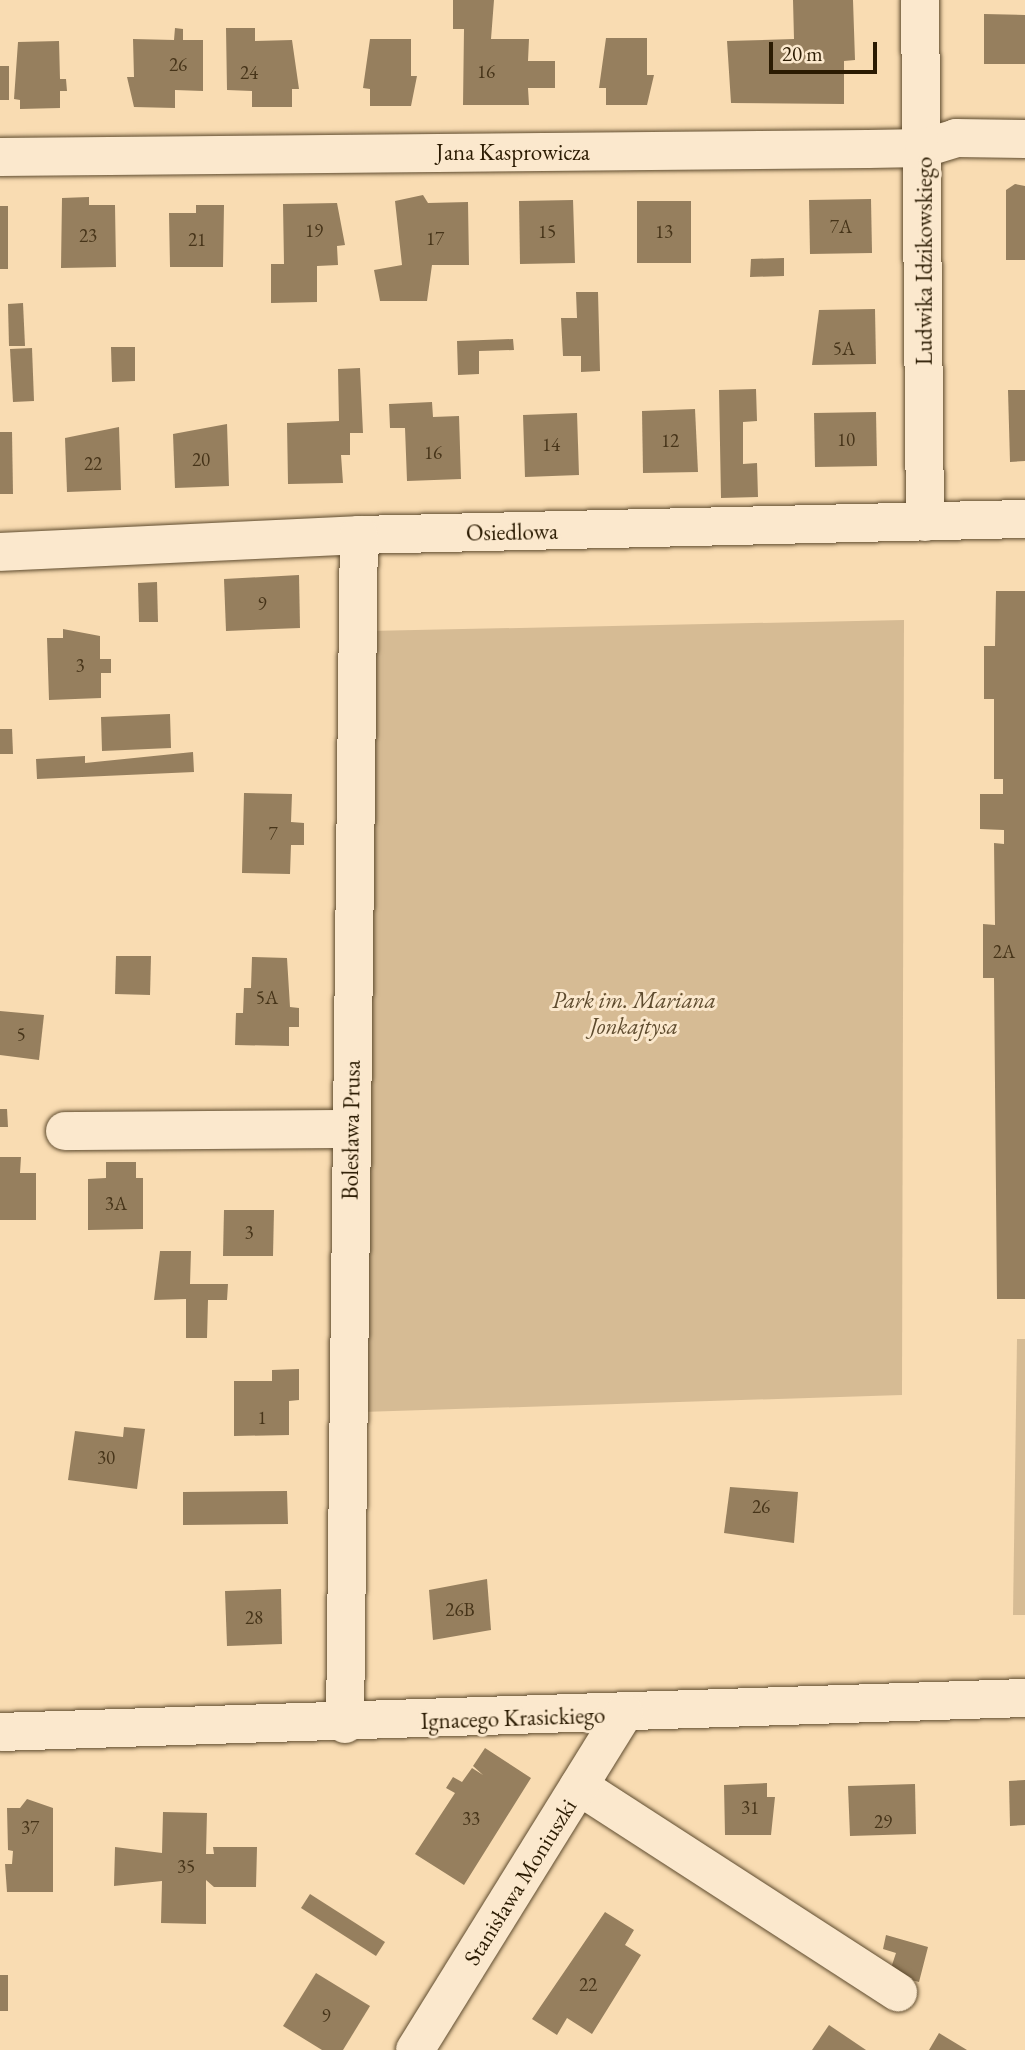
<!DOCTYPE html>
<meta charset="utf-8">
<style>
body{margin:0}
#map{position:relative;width:1025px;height:2050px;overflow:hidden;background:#f9dcb2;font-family:"EB Garamond",serif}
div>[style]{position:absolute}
.green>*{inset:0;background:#d6bb94}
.building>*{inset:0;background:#967f5e}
.roads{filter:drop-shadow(0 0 2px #5e4b2e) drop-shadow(0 0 2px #5e4b2e)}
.minor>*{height:38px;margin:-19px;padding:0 19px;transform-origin:19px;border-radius:19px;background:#fbe8cd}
span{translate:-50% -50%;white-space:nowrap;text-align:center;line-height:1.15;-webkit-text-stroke:6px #fbe8cd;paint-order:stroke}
.number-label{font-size:19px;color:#463419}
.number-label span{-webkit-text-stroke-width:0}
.street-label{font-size:23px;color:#2b1b02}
.park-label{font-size:23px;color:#5e4b2e;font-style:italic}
.scale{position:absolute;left:769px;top:42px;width:108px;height:32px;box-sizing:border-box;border:4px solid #2b1b02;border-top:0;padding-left:9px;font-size:21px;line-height:24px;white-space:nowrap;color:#2b1b02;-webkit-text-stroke:5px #fbe8cd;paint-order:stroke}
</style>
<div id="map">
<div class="green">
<div style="clip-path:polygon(904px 620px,902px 1395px,362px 1412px,368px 631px)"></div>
<div style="clip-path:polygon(1017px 1339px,1025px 1339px,1025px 1615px,1013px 1615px)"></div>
</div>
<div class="building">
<div style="clip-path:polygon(453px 0,494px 0,491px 39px,529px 39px,528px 61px,555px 61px,555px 88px,528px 88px,529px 105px,463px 105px,464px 29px,453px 29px)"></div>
<div style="clip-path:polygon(793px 0,853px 0,855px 60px,844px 61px,844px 104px,731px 103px,727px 41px,794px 39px)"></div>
<div style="clip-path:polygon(984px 14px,1025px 15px,1025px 64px,984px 64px)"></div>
<div style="clip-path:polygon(175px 28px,183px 29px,183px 40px,203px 40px,203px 91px,175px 90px,175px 108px,134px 107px,127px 77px,134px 77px,133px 39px,174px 40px)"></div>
<div style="clip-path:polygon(226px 28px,255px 28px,255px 41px,292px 40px,299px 89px,292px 89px,292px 107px,252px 107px,252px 91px,227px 90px)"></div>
<div style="clip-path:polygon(606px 38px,647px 38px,647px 75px,654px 75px,647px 105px,606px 105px,606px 88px,599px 88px)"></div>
<div style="clip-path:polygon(370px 39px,411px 39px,411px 76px,417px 76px,411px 106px,370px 106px,370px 89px,363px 88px)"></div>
<div style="clip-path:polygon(59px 41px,60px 79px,66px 79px,67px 91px,60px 91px,60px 108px,20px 109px,20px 100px,14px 99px,18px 42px)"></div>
<div style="clip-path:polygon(0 66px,9px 66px,9px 100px,0 100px)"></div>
<div style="clip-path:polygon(1015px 184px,1025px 186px,1025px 260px,1006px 260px,1006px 190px)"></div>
<div style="clip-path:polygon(423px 195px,428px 203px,468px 202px,469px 265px,432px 265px,427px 301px,380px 301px,374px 270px,402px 265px,395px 201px)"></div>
<div style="clip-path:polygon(89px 197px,89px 205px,115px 205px,116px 267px,61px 268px,62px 198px)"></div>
<div style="clip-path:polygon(871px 199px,872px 253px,810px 254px,809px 200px)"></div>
<div style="clip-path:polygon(573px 200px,575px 263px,520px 264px,519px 201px)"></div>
<div style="clip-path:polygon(637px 201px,691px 201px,691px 263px,637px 263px)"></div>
<div style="clip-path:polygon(337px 203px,345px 245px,337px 246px,338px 265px,317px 266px,317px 302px,271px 303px,271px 264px,284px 264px,283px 204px)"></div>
<div style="clip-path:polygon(196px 205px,224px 205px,223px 267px,170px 267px,169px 213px,196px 213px)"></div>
<div style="clip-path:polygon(0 206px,8px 206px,8px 269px,0 269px)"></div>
<div style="clip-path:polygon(784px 258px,784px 276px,750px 277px,751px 259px)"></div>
<div style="clip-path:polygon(576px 292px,598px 292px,600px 371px,581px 372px,581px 356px,563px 356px,561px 318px,577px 318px)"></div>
<div style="clip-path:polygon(23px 303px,25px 346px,9px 346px,8px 304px)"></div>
<div style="clip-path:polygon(875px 309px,876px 364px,812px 365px,819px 310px)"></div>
<div style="clip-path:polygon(513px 339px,514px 350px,479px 351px,479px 374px,458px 375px,457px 341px)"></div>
<div style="clip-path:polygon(111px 347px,135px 347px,135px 381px,112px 382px)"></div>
<div style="clip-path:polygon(32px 348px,34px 401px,13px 402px,10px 349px)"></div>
<div style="clip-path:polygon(360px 368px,363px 433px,350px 433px,350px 455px,341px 455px,343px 483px,288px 484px,287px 423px,339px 421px,338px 369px)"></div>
<div style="clip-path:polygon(756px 389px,757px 421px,743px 422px,743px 464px,757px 463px,758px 497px,721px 498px,719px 390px)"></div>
<div style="clip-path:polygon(1008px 390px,1025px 390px,1025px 461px,1010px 462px)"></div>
<div style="clip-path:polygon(432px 402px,433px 417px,459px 416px,461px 479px,407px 481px,405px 428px,390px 428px,389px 404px)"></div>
<div style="clip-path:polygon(695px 409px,698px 472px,643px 473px,642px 411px)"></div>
<div style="clip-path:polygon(876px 412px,877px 466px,815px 467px,814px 413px)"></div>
<div style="clip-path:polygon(577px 413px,579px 475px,525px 477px,523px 415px)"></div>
<div style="clip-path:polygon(227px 424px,229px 486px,175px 488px,173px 434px)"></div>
<div style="clip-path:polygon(119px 427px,121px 490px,67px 492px,65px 438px)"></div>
<div style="clip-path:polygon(0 432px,12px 432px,13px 494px,0 494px)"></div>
<div style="clip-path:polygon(299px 575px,300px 628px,226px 631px,224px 579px)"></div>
<div style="clip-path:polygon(157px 582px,158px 622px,139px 622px,138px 583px)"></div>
<div style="clip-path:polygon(996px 591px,1025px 591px,1025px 1299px,997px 1299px,994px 978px,983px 978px,983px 924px,995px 925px,994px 843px,1004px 844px,1004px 830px,980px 829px,980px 794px,1003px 794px,1003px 779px,994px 779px,994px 699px,984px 699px,984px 646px,995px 646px)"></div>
<div style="clip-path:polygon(63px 629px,100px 636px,100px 659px,111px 659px,111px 673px,101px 673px,101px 698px,49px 700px,47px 638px,63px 638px)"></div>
<div style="clip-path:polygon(170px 714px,171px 748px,102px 751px,101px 717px)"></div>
<div style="clip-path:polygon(0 729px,12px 729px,13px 754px,0 754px)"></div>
<div style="clip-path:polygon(193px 752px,194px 772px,37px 779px,36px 759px,85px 756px,85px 763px)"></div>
<div style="clip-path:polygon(244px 793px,292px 794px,291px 822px,304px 823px,304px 845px,291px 845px,290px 874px,242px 873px)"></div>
<div style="clip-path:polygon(116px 956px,151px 956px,150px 995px,115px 994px)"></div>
<div style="clip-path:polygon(252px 957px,287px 958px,290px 1007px,299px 1008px,299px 1027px,289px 1027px,289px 1046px,235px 1045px,236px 1013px,243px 1013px,244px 988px,251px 988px)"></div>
<div style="clip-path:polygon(0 1011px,44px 1015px,39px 1060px,0 1055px)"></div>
<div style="clip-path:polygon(0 1109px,7px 1109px,8px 1127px,0 1127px)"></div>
<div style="clip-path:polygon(0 1157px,21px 1157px,20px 1173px,36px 1173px,36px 1220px,0 1220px)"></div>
<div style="clip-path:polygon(106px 1162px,136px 1162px,136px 1178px,143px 1178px,143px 1229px,88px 1230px,88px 1179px,106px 1178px)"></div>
<div style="clip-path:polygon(224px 1210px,274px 1210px,273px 1256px,223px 1256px)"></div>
<div style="clip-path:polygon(160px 1251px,191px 1251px,190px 1284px,228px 1284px,227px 1300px,208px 1300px,207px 1338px,186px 1338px,186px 1299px,154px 1300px)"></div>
<div style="clip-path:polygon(299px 1369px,299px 1400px,289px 1401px,289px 1435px,234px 1436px,234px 1381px,272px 1381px,272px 1370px)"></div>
<div style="clip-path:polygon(124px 1427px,145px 1429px,137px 1489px,68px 1480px,75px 1431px,123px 1437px)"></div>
<div style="clip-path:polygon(730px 1487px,798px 1492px,794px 1543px,724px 1533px)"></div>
<div style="clip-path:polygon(287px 1491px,288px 1524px,183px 1525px,183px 1492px)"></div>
<div style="clip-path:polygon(487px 1579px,491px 1630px,433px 1640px,429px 1590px)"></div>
<div style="clip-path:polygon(281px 1589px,282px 1644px,227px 1646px,225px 1591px)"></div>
<div style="clip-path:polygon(485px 1748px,531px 1778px,464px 1885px,415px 1854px,455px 1793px,446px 1788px,453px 1777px,462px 1782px,472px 1768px,483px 1775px,473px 1766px)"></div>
<div style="clip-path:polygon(1025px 1780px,1025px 1825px,1010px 1826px,1009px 1781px)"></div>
<div style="clip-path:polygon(767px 1783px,767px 1797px,775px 1797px,771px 1835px,725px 1835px,724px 1785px)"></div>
<div style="clip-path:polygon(915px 1784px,916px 1834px,850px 1836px,848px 1786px)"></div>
<div style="clip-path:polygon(27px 1799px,53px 1808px,53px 1892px,7px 1892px,5px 1864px,12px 1864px,13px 1851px,8px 1850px,7px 1808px,20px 1808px)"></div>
<div style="clip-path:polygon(163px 1812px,207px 1813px,206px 1854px,214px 1854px,213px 1847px,257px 1847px,256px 1887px,214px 1887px,206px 1880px,206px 1924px,161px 1923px,162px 1881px,114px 1886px,115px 1847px,162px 1853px)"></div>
<div style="clip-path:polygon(310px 1894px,385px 1942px,376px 1956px,301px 1908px)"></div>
<div style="clip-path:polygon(605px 1912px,634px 1930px,625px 1945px,641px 1955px,592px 2034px,567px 2018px,557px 2035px,532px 2019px)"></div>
<div style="clip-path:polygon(886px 1935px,928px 1947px,919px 1982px,889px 1974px,896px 1953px,883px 1949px)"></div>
<div style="clip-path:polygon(316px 1973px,370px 2006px,343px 2050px,322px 2050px,283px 2026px)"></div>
<div style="clip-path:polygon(0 1975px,8px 1975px,8px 2011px,0 2011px)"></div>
<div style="clip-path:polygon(829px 2025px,866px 2050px,812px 2050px)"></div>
<div style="clip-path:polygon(939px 2033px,967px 2050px,920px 2050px,929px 2050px)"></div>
</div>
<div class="roads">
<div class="minor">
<div style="left:920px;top:0;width:522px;rotate:89.45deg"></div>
<div style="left:0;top:157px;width:868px;rotate:-0.53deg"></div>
<div style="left:868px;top:149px;width:56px;rotate:-1deg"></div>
<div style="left:924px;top:148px;width:34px;rotate:-17deg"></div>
<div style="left:956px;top:138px;width:69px;rotate:0.8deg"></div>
<div style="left:0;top:552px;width:359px;rotate:-2.7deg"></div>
<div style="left:359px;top:535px;width:666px;rotate:-1.38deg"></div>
<div style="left:65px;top:1131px;width:286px;rotate:-0.4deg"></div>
<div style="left:345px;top:1724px;width:1189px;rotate:-89.33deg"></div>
<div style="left:0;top:1732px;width:1026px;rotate:-1.9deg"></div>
<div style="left:579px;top:1786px;width:380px;rotate:32.9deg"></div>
<div style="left:415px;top:2050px;width:397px;rotate:-58.2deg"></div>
</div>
</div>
<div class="number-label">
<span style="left:178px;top:65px">26</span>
<span style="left:486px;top:72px">16</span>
<span style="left:249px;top:73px">24</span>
<span style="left:841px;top:227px">7A</span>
<span style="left:314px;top:231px">19</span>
<span style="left:547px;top:232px">15</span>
<span style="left:664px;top:232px">13</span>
<span style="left:88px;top:236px">23</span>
<span style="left:435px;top:239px">17</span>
<span style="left:197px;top:240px">21</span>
<span style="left:844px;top:349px">5A</span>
<span style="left:846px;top:440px">10</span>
<span style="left:670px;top:441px">12</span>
<span style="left:551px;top:445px">14</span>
<span style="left:433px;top:453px">16</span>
<span style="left:201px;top:460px">20</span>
<span style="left:93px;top:464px">22</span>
<span style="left:262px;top:604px">9</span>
<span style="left:80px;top:666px">3</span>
<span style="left:273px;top:834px">7</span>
<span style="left:1004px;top:952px">2A</span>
<span style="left:267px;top:998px">5A</span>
<span style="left:21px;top:1035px">5</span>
<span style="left:116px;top:1204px">3A</span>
<span style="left:249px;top:1233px">3</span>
<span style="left:262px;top:1418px">1</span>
<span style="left:106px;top:1458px">30</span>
<span style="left:761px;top:1507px">26</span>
<span style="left:460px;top:1610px">26B</span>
<span style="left:254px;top:1618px">28</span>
<span style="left:750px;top:1808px">31</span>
<span style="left:471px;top:1819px">33</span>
<span style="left:883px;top:1822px">29</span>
<span style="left:30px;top:1828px">37</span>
<span style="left:186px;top:1867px">35</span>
<span style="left:588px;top:1985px">22</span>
<span style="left:326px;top:2016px">9</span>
</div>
<div class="street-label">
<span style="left:513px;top:152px">Jana Kasprowicza</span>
<span style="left:924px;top:261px;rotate:-90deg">Ludwika Idzikowskiego</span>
<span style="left:512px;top:532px;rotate:-1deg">Osiedlowa</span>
<span style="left:351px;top:1130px;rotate:-89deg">Bolesława Prusa</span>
<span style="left:513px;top:1718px;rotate:-2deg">Ignacego Krasickiego</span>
<span style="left:520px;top:1882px;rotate:-58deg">Stanisława Moniuszki</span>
</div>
<div class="park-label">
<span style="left:634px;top:1013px">Park im. Mariana<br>Jonkajtysa</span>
</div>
<div class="scale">20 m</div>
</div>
